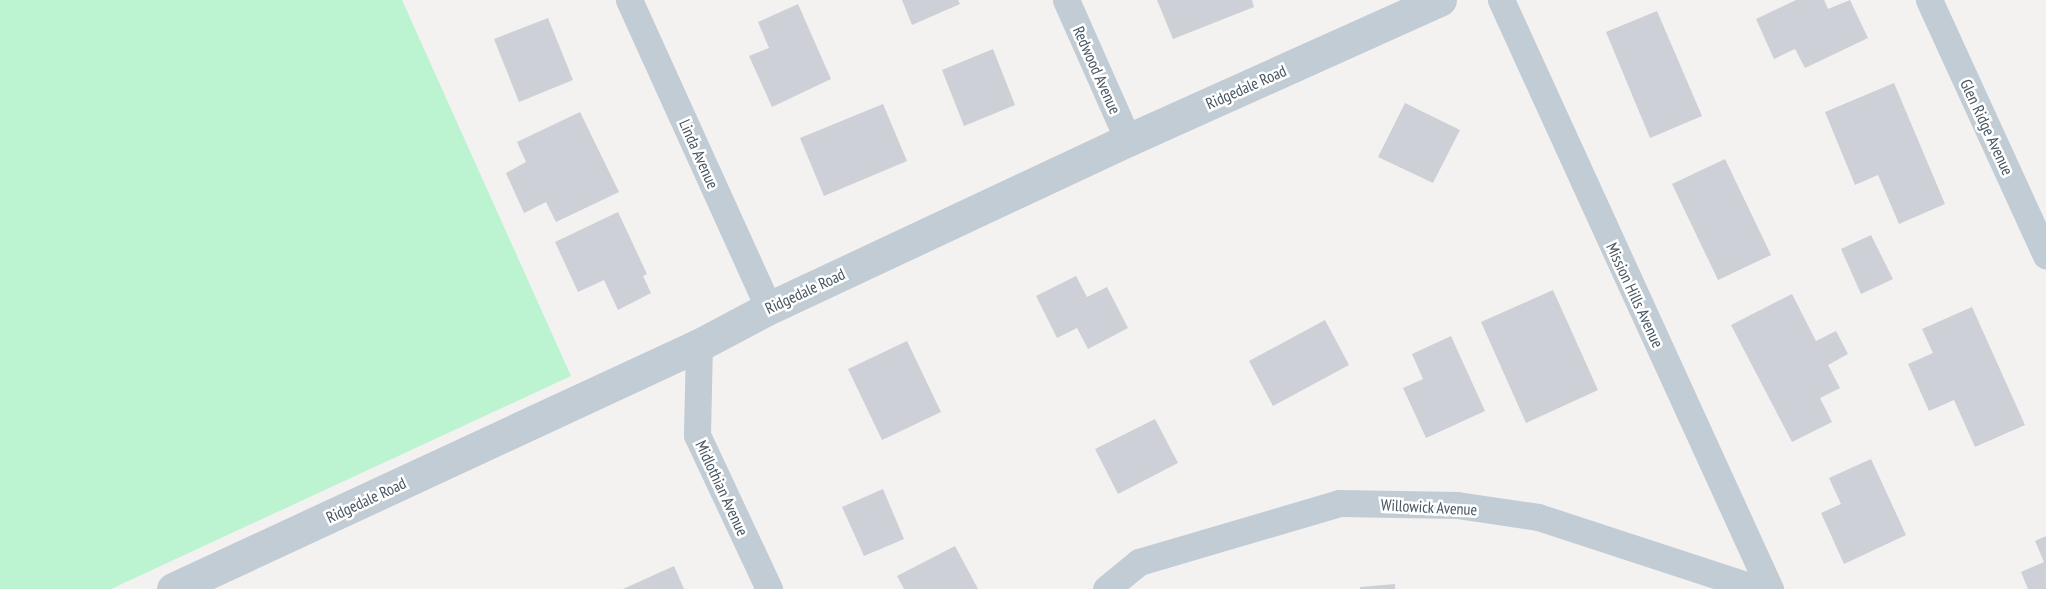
<!DOCTYPE html>
<style>
body{margin:0}
#map{position:relative;width:2046px;height:589px;overflow:hidden;background:#f4f1f1;font-family:"PT Sans Narrow",sans-serif}
div>[style]{position:absolute}
.green>*{inset:0;background:#bcf4d1}
.building>*{inset:0;background:#cdd0d6}
.minor>*{height:27px;margin:-13.5px;padding:0 13.5px;transform-origin:13.5px;border-radius:13.5px;background:#c1ccd4}
.tertiary>*{height:33px;margin:-16.5px;padding:0 16.5px;transform-origin:16.5px;border-radius:16.5px;background:#c1ccd4}
span{translate:-50% -50%;white-space:nowrap;text-align:center;line-height:1.15;-webkit-text-stroke:5px #fff;paint-order:stroke}
.street-label{font-size:16px;color:#475561}
</style>
<div id="map">
<div class="green">
<div style="clip-path:polygon(0 0,402px 0,571px 376px,111px 589px,0 589px)"></div>
</div>
<div class="building">
<div style="clip-path:polygon(902px 0,958px 0,960px 4px,912px 25px)"></div>
<div style="clip-path:polygon(1157px 0,1252px 0,1254px 7px,1173px 39px)"></div>
<div style="clip-path:polygon(1796px 0,1824px 0,1828px 9px,1850px 0,1868px 38px,1805px 68px,1795px 49px,1774px 59px,1756px 19px)"></div>
<div style="clip-path:polygon(798px 4px,831px 79px,772px 107px,749px 56px,769px 48px,758px 22px)"></div>
<div style="clip-path:polygon(1657px 11px,1702px 116px,1650px 138px,1606px 32px)"></div>
<div style="clip-path:polygon(548px 18px,573px 80px,519px 102px,494px 39px)"></div>
<div style="clip-path:polygon(993px 49px,1015px 105px,964px 126px,942px 70px)"></div>
<div style="clip-path:polygon(1894px 83px,1945px 204px,1899px 224px,1878px 175px,1855px 185px,1825px 112px)"></div>
<div style="clip-path:polygon(1405px 103px,1460px 130px,1433px 183px,1378px 157px)"></div>
<div style="clip-path:polygon(883px 104px,907px 161px,824px 196px,800px 138px)"></div>
<div style="clip-path:polygon(580px 112px,619px 192px,556px 222px,546px 202px,524px 213px,506px 173px,526px 162px,517px 142px)"></div>
<div style="clip-path:polygon(1725px 159px,1771px 255px,1718px 280px,1672px 184px)"></div>
<div style="clip-path:polygon(618px 212px,647px 274px,643px 276px,651px 293px,618px 310px,604px 280px,578px 292px,555px 242px)"></div>
<div style="clip-path:polygon(1871px 235px,1893px 279px,1861px 294px,1841px 249px)"></div>
<div style="clip-path:polygon(1076px 276px,1087px 297px,1107px 287px,1128px 328px,1088px 349px,1077px 328px,1057px 338px,1036px 296px)"></div>
<div style="clip-path:polygon(1553px 290px,1598px 390px,1526px 423px,1481px 322px)"></div>
<div style="clip-path:polygon(1792px 294px,1816px 341px,1836px 331px,1848px 354px,1828px 365px,1840px 388px,1820px 398px,1832px 422px,1792px 442px,1731px 325px)"></div>
<div style="clip-path:polygon(1972px 307px,2025px 425px,1975px 447px,1954px 400px,1929px 411px,1908px 364px,1933px 353px,1922px 329px)"></div>
<div style="clip-path:polygon(1325px 320px,1349px 365px,1273px 406px,1249px 361px)"></div>
<div style="clip-path:polygon(1451px 336px,1485px 411px,1426px 438px,1403px 388px,1423px 379px,1412px 354px)"></div>
<div style="clip-path:polygon(907px 341px,941px 412px,882px 440px,848px 369px)"></div>
<div style="clip-path:polygon(1155px 419px,1178px 463px,1118px 494px,1095px 449px)"></div>
<div style="clip-path:polygon(1871px 459px,1906px 535px,1844px 564px,1821px 513px,1841px 504px,1829px 478px)"></div>
<div style="clip-path:polygon(883px 489px,904px 539px,864px 556px,842px 507px)"></div>
<div style="clip-path:polygon(2046px 536px,2046px 589px,2028px 589px,2021px 572px,2044px 562px,2035px 541px)"></div>
<div style="clip-path:polygon(955px 546px,978px 589px,904px 589px,897px 576px)"></div>
<div style="clip-path:polygon(674px 566px,684px 589px,623px 589px)"></div>
<div style="clip-path:polygon(1395px 584px,1395px 589px,1360px 589px,1360px 587px)"></div>
</div>
<div class="minor">
<div style="left:629px;top:0;width:338px;rotate:65.6deg"></div>
<div style="left:1066px;top:0;width:153px;rotate:66.1deg"></div>
<div style="left:1501px;top:0;width:648px;rotate:65.45deg"></div>
<div style="left:1929px;top:0;width:281px;rotate:65.4deg"></div>
<div style="left:699px;top:345px;width:90px;rotate:91.3deg"></div>
<div style="left:697px;top:435px;width:170px;rotate:64.9deg"></div>
<div style="left:1106px;top:589px;width:43px;rotate:-39.3deg"></div>
<div style="left:1139px;top:562px;width:209px;rotate:-16.4deg"></div>
<div style="left:1339px;top:503px;width:118px;rotate:1deg"></div>
<div style="left:1457px;top:505px;width:82px;rotate:8.4deg"></div>
<div style="left:1538px;top:517px;width:231px;rotate:18.1deg"></div>
</div>
<div class="tertiary">
<div style="left:173px;top:589px;width:580px;rotate:-24.89deg"></div>
<div style="left:699px;top:345px;width:79px;rotate:-27.9deg"></div>
<div style="left:769px;top:308px;width:396px;rotate:-25.1deg"></div>
<div style="left:1128px;top:140px;width:342px;rotate:-24.2deg"></div>
</div>
<div class="street-label">
<span style="left:1097px;top:70px;rotate:66deg">Redwood Avenue</span>
<span style="left:1246px;top:87px;rotate:-24deg">Ridgedale Road</span>
<span style="left:1987px;top:127px;rotate:65deg">Glen Ridge Avenue</span>
<span style="left:699px;top:154px;rotate:66deg">Linda Avenue</span>
<span style="left:805px;top:291px;rotate:-25deg">Ridgedale Road</span>
<span style="left:1635px;top:295px;rotate:65deg">Mission Hills Avenue</span>
<span style="left:722px;top:488px;rotate:65deg">Midlothian Avenue</span>
<span style="left:366px;top:500px;rotate:-25deg">Ridgedale Road</span>
<span style="left:1429px;top:507px;rotate:3deg">Willowick Avenue</span>
</div>
</div>
